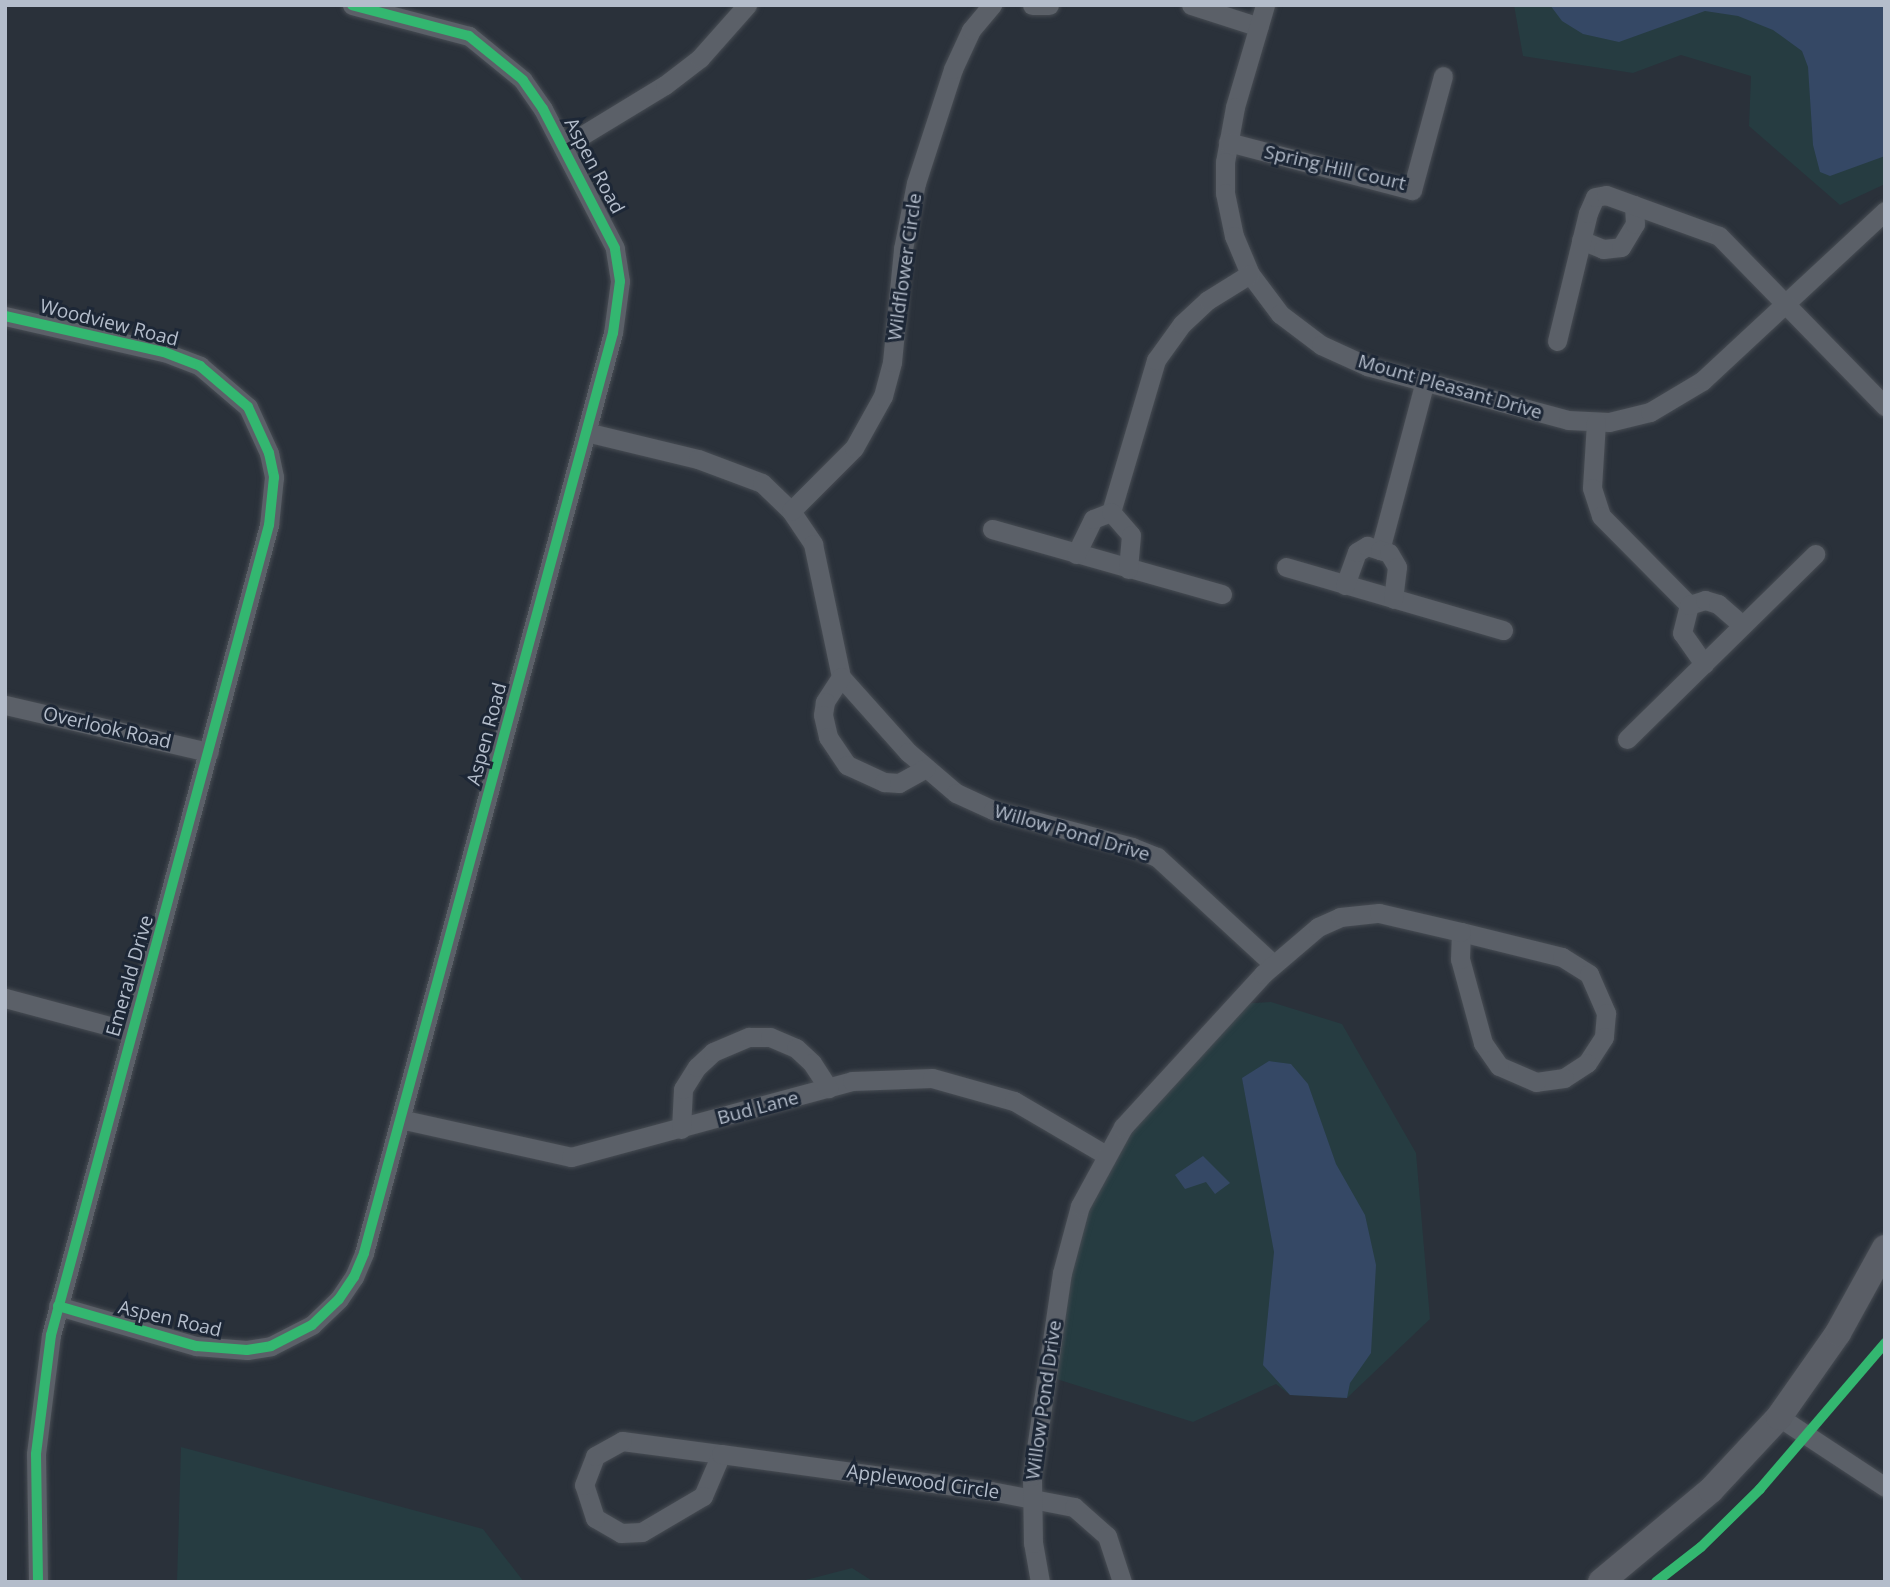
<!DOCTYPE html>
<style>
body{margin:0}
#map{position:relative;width:1890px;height:1587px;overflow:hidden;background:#2a313a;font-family:"Open Sans",sans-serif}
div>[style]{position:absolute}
.green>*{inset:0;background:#263c41}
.water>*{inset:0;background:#354865}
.roads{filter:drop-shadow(0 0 2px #474c53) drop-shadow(0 0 2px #474c53)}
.minor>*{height:19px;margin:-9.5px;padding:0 9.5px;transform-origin:9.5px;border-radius:9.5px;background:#5b6068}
.secondary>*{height:26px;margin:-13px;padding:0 13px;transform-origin:13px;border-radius:13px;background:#5a5e66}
.cycleway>*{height:10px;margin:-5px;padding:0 5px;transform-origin:5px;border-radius:5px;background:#33b770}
span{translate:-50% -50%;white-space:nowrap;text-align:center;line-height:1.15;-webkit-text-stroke:6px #1d2736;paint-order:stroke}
.street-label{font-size:19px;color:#b4bdcb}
.frame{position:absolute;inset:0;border:7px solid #b4bdcb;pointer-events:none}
</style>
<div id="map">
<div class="green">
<div style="clip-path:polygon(1514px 5px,1885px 5px,1885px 184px,1840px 205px,1749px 126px,1751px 76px,1681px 55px,1633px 73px,1523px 56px)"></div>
<div style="clip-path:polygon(1271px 1002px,1342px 1024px,1416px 1153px,1430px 1319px,1347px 1398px,1290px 1395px,1276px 1384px,1193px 1422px,1047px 1376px,1062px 1273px,1106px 1154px,1237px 1004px)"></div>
<div style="clip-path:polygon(181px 1447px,483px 1529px,524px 1582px,177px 1582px)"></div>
<div style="clip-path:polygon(852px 1568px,874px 1582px,798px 1582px)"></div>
</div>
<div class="water">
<div style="clip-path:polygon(1550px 5px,1885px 5px,1885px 156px,1830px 176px,1820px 172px,1813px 145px,1808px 67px,1802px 51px,1773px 30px,1738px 16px,1705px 11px,1619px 42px,1583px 34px,1562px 21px)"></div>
<div style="clip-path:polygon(1269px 1061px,1291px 1064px,1308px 1084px,1336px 1164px,1365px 1215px,1376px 1265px,1371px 1353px,1350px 1383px,1347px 1398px,1290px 1395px,1263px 1365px,1274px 1252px,1242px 1078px)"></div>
<div style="clip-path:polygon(1203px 1156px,1230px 1183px,1215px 1194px,1206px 1182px,1185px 1189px,1175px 1175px)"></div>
</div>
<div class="roads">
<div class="minor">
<div style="left:1032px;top:5px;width:17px"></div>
<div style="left:1191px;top:5px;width:71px;rotate:17.9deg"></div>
<div style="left:1265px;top:5px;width:106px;rotate:106.4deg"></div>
<div style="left:1235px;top:107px;width:56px;rotate:100.3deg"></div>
<div style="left:1225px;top:162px;width:31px;rotate:90deg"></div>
<div style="left:1225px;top:193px;width:44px;rotate:78.2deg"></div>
<div style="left:1234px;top:236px;width:41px;rotate:67.2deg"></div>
<div style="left:1250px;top:274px;width:50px;rotate:53.1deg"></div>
<div style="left:1280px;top:314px;width:51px;rotate:37.1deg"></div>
<div style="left:1321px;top:345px;width:51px;rotate:24.5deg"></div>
<div style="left:1367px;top:366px;width:208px;rotate:15deg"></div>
<div style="left:1568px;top:420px;width:41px;rotate:2.8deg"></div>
<div style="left:1609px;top:422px;width:42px;rotate:-13.7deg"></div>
<div style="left:1650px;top:412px;width:61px;rotate:-30.8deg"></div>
<div style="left:1702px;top:381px;width:250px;rotate:-42.9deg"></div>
<div style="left:1228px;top:142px;width:190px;rotate:14.6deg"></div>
<div style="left:1412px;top:190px;width:118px;rotate:-74.8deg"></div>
<div style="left:563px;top:147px;width:119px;rotate:-31.3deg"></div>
<div style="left:665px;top:85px;width:44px;rotate:-37.6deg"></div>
<div style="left:700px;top:58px;width:71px;rotate:-48.4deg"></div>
<div style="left:1581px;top:240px;width:24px;rotate:22deg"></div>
<div style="left:1603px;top:249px;width:18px;rotate:-6deg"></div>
<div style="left:1621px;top:247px;width:27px;rotate:-59deg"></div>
<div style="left:1635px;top:224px;width:19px;rotate:-93deg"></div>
<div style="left:5px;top:316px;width:163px;rotate:12.8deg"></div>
<div style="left:164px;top:352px;width:39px;rotate:21deg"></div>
<div style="left:200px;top:366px;width:63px;rotate:40.5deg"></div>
<div style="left:248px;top:407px;width:51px;rotate:65.5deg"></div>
<div style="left:269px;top:453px;width:25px;rotate:78deg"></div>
<div style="left:274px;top:477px;width:48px;rotate:95.9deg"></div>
<div style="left:269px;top:525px;width:839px;rotate:105.06deg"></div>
<div style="left:51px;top:1335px;width:120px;rotate:97.2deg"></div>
<div style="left:36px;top:1454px;width:128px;rotate:89.1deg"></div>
<div style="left:1557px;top:341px;width:132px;rotate:-76.4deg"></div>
<div style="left:1588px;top:213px;width:17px;rotate:-66deg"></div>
<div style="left:1595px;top:197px;width:11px;rotate:-10deg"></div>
<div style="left:1606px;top:195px;width:120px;rotate:19.9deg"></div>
<div style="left:1719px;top:236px;width:238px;rotate:45.7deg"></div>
<div style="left:1596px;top:422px;width:66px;rotate:93.5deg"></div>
<div style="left:1592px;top:488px;width:29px;rotate:72deg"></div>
<div style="left:1601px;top:516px;width:125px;rotate:45.3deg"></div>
<div style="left:586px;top:432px;width:115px;rotate:13.6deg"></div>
<div style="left:698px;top:459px;width:68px;rotate:20.6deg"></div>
<div style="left:762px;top:483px;width:40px;rotate:44deg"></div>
<div style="left:791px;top:511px;width:40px;rotate:56deg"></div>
<div style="left:813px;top:544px;width:136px;rotate:78.1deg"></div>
<div style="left:841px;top:677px;width:101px;rotate:48.2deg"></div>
<div style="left:908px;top:752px;width:63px;rotate:40.5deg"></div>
<div style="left:956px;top:793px;width:41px;rotate:24.7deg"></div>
<div style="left:993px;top:810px;width:144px;rotate:14.9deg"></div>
<div style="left:1132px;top:847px;width:27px;rotate:22deg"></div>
<div style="left:1157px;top:857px;width:158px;rotate:42.7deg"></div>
<div style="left:791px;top:511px;width:89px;rotate:-45deg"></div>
<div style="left:854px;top:448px;width:60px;rotate:-60.9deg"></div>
<div style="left:883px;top:396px;width:35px;rotate:-75deg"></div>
<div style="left:892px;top:362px;width:114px;rotate:-84.4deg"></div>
<div style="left:903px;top:249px;width:67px;rotate:-78.9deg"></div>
<div style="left:916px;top:183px;width:120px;rotate:-72deg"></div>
<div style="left:953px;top:69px;width:43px;rotate:-65.2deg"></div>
<div style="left:971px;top:30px;width:33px;rotate:-50deg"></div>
<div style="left:1111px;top:512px;width:159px;rotate:-73.5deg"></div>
<div style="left:1156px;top:360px;width:44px;rotate:-54.2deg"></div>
<div style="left:1182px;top:324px;width:35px;rotate:-43deg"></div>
<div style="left:1208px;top:300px;width:49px;rotate:-31.8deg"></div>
<div style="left:992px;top:529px;width:239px;rotate:15.8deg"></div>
<div style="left:1380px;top:550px;width:175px;rotate:-75.1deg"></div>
<div style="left:1076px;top:554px;width:39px;rotate:-64deg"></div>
<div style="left:1093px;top:519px;width:19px;rotate:-21deg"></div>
<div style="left:1111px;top:512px;width:30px;rotate:49deg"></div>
<div style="left:1131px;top:535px;width:34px;rotate:95deg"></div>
<div style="left:1286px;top:567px;width:226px;rotate:16.2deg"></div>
<div style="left:1345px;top:585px;width:35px;rotate:-70deg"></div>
<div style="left:1357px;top:552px;width:12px;rotate:-31deg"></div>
<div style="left:1367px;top:546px;width:14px;rotate:17deg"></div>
<div style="left:1380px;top:550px;width:9px;rotate:18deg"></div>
<div style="left:1389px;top:553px;width:16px;rotate:60deg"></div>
<div style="left:1397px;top:567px;width:32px;rotate:97deg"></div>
<div style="left:1704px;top:664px;width:38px;rotate:-125deg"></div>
<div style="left:1682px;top:633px;width:29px;rotate:-76deg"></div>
<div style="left:1689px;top:605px;width:17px;rotate:-17deg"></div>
<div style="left:1705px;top:600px;width:14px;rotate:17deg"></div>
<div style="left:1718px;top:604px;width:32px;rotate:41deg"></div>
<div style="left:841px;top:677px;width:30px;rotate:123deg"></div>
<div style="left:825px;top:702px;width:13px;rotate:99deg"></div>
<div style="left:823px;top:715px;width:23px;rotate:77deg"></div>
<div style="left:828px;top:737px;width:34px;rotate:56deg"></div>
<div style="left:847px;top:765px;width:41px;rotate:24.7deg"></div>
<div style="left:884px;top:782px;width:15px;rotate:4deg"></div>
<div style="left:899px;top:783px;width:31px;rotate:-29deg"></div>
<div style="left:5px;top:705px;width:209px;rotate:13deg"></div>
<div style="left:1627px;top:739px;width:264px;rotate:-44.5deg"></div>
<div style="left:1461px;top:932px;width:104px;rotate:13.9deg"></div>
<div style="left:1562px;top:957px;width:32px;rotate:32deg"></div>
<div style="left:1589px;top:974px;width:43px;rotate:66.4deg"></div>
<div style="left:1606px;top:1013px;width:24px;rotate:95deg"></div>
<div style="left:1604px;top:1037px;width:31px;rotate:123deg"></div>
<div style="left:1587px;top:1063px;width:27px;rotate:147deg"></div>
<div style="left:1564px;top:1078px;width:28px;rotate:172deg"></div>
<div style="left:1536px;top:1082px;width:40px;rotate:-156.6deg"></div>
<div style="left:1499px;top:1066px;width:28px;rotate:-125deg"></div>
<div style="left:1483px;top:1043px;width:87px;rotate:-105.3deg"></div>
<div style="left:1460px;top:959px;width:27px;rotate:-88deg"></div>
<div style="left:5px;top:998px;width:131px;rotate:15deg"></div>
<div style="left:400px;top:1119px;width:175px;rotate:12.5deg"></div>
<div style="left:571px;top:1157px;width:291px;rotate:-15.1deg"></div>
<div style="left:852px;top:1081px;width:80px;rotate:-2.1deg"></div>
<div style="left:932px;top:1078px;width:85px;rotate:15.7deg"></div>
<div style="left:1014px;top:1101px;width:107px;rotate:30.4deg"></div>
<div style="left:681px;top:1129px;width:40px;rotate:-87.1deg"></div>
<div style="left:683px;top:1089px;width:26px;rotate:-58deg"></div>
<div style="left:697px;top:1067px;width:22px;rotate:-43deg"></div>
<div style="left:713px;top:1052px;width:39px;rotate:-23deg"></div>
<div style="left:749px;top:1037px;width:21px"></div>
<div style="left:770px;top:1037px;width:28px;rotate:23deg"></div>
<div style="left:796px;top:1048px;width:22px;rotate:43deg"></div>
<div style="left:812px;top:1063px;width:30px;rotate:57deg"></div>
<div style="left:58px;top:1306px;width:144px;rotate:16.2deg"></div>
<div style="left:196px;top:1346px;width:51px;rotate:4.5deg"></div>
<div style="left:247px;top:1350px;width:24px;rotate:-9deg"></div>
<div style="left:271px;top:1346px;width:46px;rotate:-27.1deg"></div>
<div style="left:312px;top:1325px;width:37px;rotate:-44deg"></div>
<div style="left:339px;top:1299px;width:27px;rotate:-56deg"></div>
<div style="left:354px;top:1277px;width:26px;rotate:-67deg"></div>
<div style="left:364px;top:1253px;width:953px;rotate:-74.86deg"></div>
<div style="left:613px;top:333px;width:52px;rotate:-82.3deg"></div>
<div style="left:620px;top:281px;width:33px;rotate:-99deg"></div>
<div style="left:615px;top:248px;width:157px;rotate:-117.4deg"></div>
<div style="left:543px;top:109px;width:35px;rotate:-125deg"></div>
<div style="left:523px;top:80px;width:70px;rotate:-140.8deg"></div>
<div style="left:469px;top:36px;width:121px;rotate:-165.2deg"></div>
<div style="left:1779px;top:1417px;width:127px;rotate:33.4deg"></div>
<div style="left:622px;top:1441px;width:100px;rotate:7.5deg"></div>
<div style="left:721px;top:1454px;width:46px;rotate:113.2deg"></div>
<div style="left:703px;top:1496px;width:71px;rotate:149.5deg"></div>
<div style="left:642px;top:1532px;width:21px;rotate:177deg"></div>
<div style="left:621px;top:1533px;width:30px;rotate:-150deg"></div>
<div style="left:595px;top:1518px;width:35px;rotate:-108deg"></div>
<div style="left:584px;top:1485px;width:31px;rotate:-69deg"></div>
<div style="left:595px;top:1456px;width:31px;rotate:-29deg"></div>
<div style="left:721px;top:1454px;width:273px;rotate:7.8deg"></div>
<div style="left:991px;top:1491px;width:85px;rotate:10.9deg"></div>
<div style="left:1074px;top:1507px;width:44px;rotate:41.3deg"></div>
<div style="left:1107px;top:1536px;width:48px;rotate:71.9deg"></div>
<div style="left:1040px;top:1582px;width:40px;rotate:-100deg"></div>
<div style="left:1033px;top:1543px;width:67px;rotate:-90.9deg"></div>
<div style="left:1032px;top:1476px;width:205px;rotate:-81.6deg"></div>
<div style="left:1062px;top:1273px;width:69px;rotate:-75deg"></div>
<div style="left:1080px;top:1206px;width:90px;rotate:-61.4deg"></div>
<div style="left:1123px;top:1127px;width:207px;rotate:-47.5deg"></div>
<div style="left:1263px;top:974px;width:72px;rotate:-40.5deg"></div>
<div style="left:1318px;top:927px;width:24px;rotate:-24deg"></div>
<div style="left:1340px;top:917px;width:39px;rotate:-6deg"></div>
<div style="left:1379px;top:913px;width:84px;rotate:13deg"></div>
</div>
<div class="secondary">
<div style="left:1601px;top:1582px;width:143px;rotate:-39.9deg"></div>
<div style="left:1711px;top:1490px;width:100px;rotate:-47deg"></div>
<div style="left:1779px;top:1417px;width:103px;rotate:-54.9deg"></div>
<div style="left:1838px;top:1333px;width:97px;rotate:-61.1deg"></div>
</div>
</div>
<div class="cycleway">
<div style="left:5px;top:316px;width:163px;rotate:12.8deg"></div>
<div style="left:164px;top:352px;width:39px;rotate:21deg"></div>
<div style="left:200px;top:366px;width:63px;rotate:40.5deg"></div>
<div style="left:248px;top:407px;width:51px;rotate:65.5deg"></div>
<div style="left:269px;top:453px;width:25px;rotate:78deg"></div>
<div style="left:274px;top:477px;width:48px;rotate:95.9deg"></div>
<div style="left:269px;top:525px;width:839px;rotate:105.06deg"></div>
<div style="left:51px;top:1335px;width:120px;rotate:97.2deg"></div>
<div style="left:36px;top:1454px;width:128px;rotate:89.1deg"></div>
<div style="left:58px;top:1306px;width:144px;rotate:16.2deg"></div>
<div style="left:196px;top:1346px;width:51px;rotate:4.5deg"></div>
<div style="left:247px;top:1350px;width:24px;rotate:-9deg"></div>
<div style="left:271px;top:1346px;width:46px;rotate:-27.1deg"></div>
<div style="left:312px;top:1325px;width:37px;rotate:-44deg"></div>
<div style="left:339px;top:1299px;width:27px;rotate:-56deg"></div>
<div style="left:354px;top:1277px;width:26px;rotate:-67deg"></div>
<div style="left:364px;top:1253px;width:953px;rotate:-74.86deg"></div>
<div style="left:613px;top:333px;width:52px;rotate:-82.3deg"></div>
<div style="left:620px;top:281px;width:33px;rotate:-99deg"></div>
<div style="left:615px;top:248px;width:157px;rotate:-117.4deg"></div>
<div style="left:543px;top:109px;width:35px;rotate:-125deg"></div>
<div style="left:523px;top:80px;width:70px;rotate:-140.8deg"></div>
<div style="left:469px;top:36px;width:121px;rotate:-165.2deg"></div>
<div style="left:1656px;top:1582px;width:57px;rotate:-37.9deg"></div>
<div style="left:1701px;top:1547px;width:83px;rotate:-44.5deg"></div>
<div style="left:1760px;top:1489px;width:192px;rotate:-49.4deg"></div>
</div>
<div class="street-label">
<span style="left:594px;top:166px;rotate:62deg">Aspen Road</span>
<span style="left:1335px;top:168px;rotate:13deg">Spring Hill Court</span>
<span style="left:905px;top:267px;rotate:-82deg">Wildflower Circle</span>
<span style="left:109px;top:323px;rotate:14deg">Woodview Road</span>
<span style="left:1450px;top:387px;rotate:16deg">Mount Pleasant Drive</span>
<span style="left:107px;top:728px;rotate:13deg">Overlook Road</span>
<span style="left:487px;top:734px;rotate:-75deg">Aspen Road</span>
<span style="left:1072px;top:833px;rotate:16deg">Willow Pond Drive</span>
<span style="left:130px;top:976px;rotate:-74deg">Emerald Drive</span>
<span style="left:758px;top:1108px;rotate:-15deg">Bud Lane</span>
<span style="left:170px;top:1319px;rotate:13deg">Aspen Road</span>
<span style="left:1044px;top:1400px;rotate:-82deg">Willow Pond Drive</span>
<span style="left:923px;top:1482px;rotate:8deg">Applewood Circle</span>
</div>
<div class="frame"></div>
</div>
